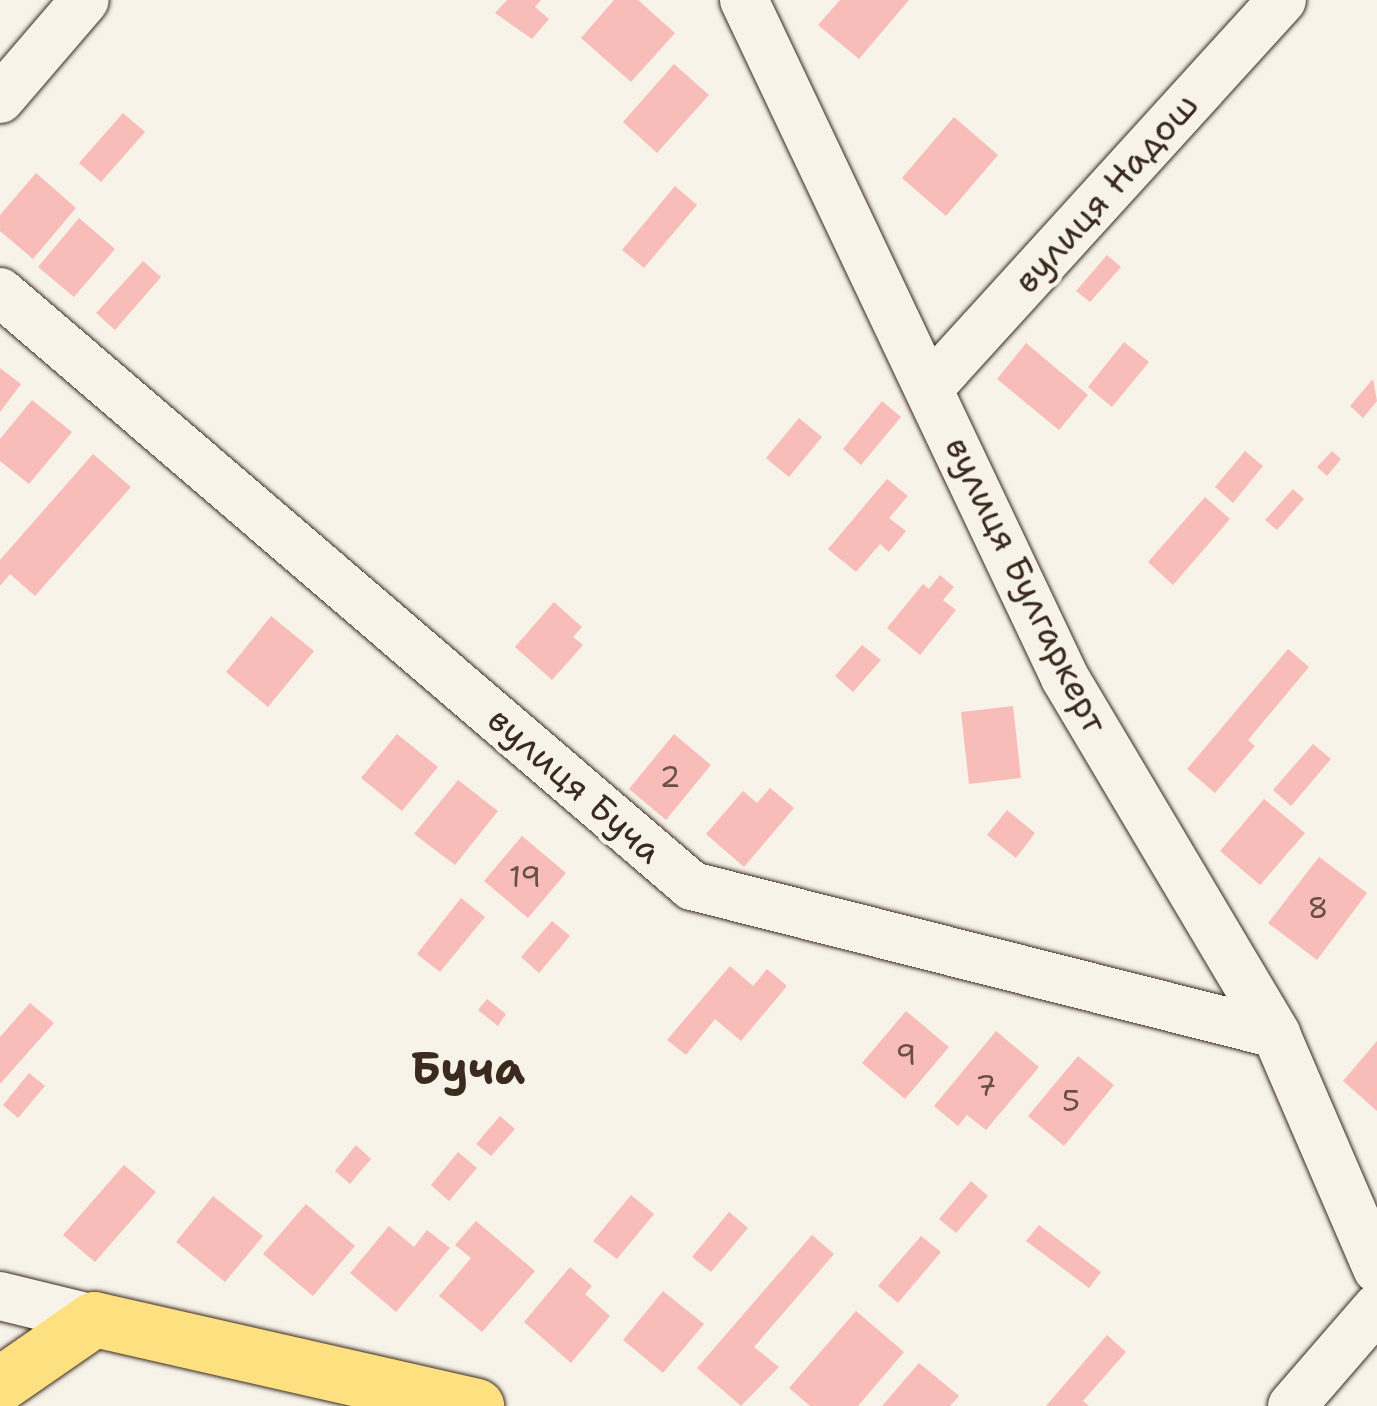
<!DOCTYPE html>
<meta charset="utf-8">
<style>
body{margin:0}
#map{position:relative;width:1377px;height:1406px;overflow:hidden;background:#f7f3e8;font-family:"Shantell Sans",sans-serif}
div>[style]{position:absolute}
.building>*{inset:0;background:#f9bdb9}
.roads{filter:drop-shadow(0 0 2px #3b2a1e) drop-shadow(0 0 2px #3b2a1e)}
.minor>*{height:48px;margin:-24px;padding:0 24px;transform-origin:24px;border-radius:24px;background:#f7f3e8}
.major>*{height:55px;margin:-27.5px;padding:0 27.5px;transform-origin:27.5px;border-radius:27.5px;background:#fde080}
span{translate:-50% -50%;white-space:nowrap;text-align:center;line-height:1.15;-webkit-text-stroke:9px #f7f3e8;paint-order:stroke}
.number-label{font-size:30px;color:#6a4f45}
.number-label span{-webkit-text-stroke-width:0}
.street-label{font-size:35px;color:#3b2a1e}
.district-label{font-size:45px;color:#3b2a1e;font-weight:700}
</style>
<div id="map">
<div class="building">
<div style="clip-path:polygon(507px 0,541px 0,535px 7px,549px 19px,532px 39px,495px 13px)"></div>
<div style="clip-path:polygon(614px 0,638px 0,675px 33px,631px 82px,581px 38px)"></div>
<div style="clip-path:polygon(840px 0,909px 0,859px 59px,818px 25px)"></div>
<div style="clip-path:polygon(674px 64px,709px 95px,657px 153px,623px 122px)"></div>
<div style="clip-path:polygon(123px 113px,145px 132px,101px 182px,79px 163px)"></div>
<div style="clip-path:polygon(954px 117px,998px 155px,946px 216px,902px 178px)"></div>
<div style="clip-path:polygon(36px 173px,76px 208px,33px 259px,0 231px,0 215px)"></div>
<div style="clip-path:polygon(675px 186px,697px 205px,644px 268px,622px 250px)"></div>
<div style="clip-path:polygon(79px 218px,115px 249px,74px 297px,38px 267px)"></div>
<div style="clip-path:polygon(1107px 255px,1121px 267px,1090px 302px,1076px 291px)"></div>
<div style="clip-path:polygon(143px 261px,161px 277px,115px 330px,96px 313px)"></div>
<div style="clip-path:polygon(1124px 342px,1149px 362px,1112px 407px,1088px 387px)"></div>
<div style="clip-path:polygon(1026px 343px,1088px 395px,1059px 430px,997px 379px)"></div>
<div style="clip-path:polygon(0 368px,21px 384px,0 412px)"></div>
<div style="clip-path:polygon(1373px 379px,1377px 401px,1363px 418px,1350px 406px)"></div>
<div style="clip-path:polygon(32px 400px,72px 432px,29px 484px,0 461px,0 439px)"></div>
<div style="clip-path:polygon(882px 401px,901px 417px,861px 465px,843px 449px)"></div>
<div style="clip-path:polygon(799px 418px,822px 437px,789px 477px,766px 458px)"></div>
<div style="clip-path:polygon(1245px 451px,1263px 466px,1233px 503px,1215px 487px)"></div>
<div style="clip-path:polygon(1332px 451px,1341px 459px,1327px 476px,1317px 467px)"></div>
<div style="clip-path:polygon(93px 454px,131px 487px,35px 596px,10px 574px,0 586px,0 560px)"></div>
<div style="clip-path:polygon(887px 479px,908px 496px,889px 518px,906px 531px,889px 552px,880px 544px,856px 572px,828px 549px)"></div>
<div style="clip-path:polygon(1293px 489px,1304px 499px,1277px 530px,1265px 520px)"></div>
<div style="clip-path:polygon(1205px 497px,1230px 519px,1173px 585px,1148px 562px)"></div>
<div style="clip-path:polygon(940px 575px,954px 587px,943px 600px,956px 610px,920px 655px,887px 628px,923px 584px,929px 589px)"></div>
<div style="clip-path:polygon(554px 602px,582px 627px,573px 637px,583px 645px,552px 680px,515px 647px)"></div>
<div style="clip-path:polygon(271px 616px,314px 651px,268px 707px,226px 672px)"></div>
<div style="clip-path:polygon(862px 645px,881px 660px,853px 692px,835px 676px)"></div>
<div style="clip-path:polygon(1288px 649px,1309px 667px,1248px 740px,1255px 746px,1215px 793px,1187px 769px)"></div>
<div style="clip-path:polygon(1013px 706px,1021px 778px,969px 784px,961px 712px)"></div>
<div style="clip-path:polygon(397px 734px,438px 767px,402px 811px,361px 778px)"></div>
<div style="clip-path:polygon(674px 734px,711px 765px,666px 820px,629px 789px)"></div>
<div style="clip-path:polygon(1313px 744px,1331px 759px,1291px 806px,1273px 790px)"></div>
<div style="clip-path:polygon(458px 780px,498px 811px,455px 865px,414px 834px)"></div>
<div style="clip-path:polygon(770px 788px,794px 808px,744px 867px,706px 834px,743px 791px,757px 803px)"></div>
<div style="clip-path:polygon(1264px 799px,1305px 833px,1260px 885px,1220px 851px)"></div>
<div style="clip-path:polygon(1007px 810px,1035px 833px,1016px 858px,987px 835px)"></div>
<div style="clip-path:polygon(522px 836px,566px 873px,528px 918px,484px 881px)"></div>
<div style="clip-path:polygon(1319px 857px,1367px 893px,1317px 960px,1268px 923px)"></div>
<div style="clip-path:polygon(461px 898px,485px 917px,440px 972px,417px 954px)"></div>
<div style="clip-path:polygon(552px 921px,570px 936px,539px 973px,521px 957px)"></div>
<div style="clip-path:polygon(730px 966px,753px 986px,767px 969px,787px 986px,741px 1041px,715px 1019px,686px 1055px,667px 1040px)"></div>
<div style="clip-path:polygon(487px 999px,506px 1014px,498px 1026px,478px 1010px)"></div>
<div style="clip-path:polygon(30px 1003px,54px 1023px,0 1084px,0 1037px)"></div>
<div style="clip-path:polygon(906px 1011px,949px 1047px,905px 1099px,862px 1063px)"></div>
<div style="clip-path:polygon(996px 1031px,1039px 1067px,986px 1130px,967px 1115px,958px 1126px,934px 1106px)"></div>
<div style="clip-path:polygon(1377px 1041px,1377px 1111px,1343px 1081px)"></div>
<div style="clip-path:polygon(1078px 1056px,1114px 1085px,1064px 1146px,1028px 1116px)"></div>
<div style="clip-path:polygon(29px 1073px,45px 1086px,18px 1118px,3px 1105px)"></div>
<div style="clip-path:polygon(500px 1116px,515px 1129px,491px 1156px,476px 1144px)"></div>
<div style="clip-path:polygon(356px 1145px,371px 1159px,350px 1184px,335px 1171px)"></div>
<div style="clip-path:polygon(458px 1152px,477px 1168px,449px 1201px,431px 1185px)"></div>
<div style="clip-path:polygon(124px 1165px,156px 1192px,95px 1262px,63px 1235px)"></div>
<div style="clip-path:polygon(971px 1181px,988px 1196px,956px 1233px,939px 1219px)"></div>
<div style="clip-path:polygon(631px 1195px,654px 1214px,617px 1259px,593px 1241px)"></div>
<div style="clip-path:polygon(213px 1196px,263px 1236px,225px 1282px,176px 1242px)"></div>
<div style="clip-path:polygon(306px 1204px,355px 1246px,313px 1296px,263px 1254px)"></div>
<div style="clip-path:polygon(729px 1212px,748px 1228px,711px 1272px,692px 1257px)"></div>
<div style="clip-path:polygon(476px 1221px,535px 1271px,482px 1332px,439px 1296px,471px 1258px,455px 1245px)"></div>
<div style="clip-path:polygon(1039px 1225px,1101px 1272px,1089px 1288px,1026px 1241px)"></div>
<div style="clip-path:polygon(389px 1226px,414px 1247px,427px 1230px,450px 1248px,396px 1312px,350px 1273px)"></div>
<div style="clip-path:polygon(812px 1235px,834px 1254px,754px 1347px,779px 1367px,741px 1406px,697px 1368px)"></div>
<div style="clip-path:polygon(921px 1236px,941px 1252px,898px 1303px,878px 1286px)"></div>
<div style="clip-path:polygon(570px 1267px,592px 1286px,585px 1294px,610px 1316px,571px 1363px,524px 1322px)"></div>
<div style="clip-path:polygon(663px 1291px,704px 1324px,663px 1373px,623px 1340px)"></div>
<div style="clip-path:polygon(856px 1311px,904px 1352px,858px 1406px,810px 1406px,789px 1388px)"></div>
<div style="clip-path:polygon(1107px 1335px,1126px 1352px,1083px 1401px,1089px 1406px,1046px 1406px)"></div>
<div style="clip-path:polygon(919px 1363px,959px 1396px,950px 1406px,882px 1406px)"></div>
</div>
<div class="roads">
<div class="minor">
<div style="left:744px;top:0;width:750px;rotate:64.66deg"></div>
<div style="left:1065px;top:678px;width:414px;rotate:59.3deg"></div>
<div style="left:1276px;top:1034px;width:256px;rotate:66.7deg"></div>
<div style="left:0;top:99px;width:130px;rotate:-49.4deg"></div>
<div style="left:0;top:292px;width:912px;rotate:40.64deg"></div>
<div style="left:692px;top:886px;width:602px;rotate:14.22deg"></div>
<div style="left:930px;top:387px;width:523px;rotate:-47.71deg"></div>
<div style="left:0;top:1296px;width:97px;rotate:13.7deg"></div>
<div style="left:1292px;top:1406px;width:130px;rotate:-49.1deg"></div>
</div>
<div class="major">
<div style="left:0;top:1384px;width:114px;rotate:-34.7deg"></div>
<div style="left:94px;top:1319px;width:392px;rotate:12.8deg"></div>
</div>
</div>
<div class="number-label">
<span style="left:670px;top:777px">2</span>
<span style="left:525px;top:877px">19</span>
<span style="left:1318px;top:908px">8</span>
<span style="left:906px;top:1055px">9</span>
<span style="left:986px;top:1086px">7</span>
<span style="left:1071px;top:1101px">5</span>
</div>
<div class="street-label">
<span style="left:1106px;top:193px;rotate:-48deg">вулиця Надош</span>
<span style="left:1026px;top:585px;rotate:64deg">вулиця Булгаркерт</span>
<span style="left:575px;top:785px;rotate:41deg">вулиця Буча</span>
</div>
<div class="district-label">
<span style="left:468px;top:1069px">Буча</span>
</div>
</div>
